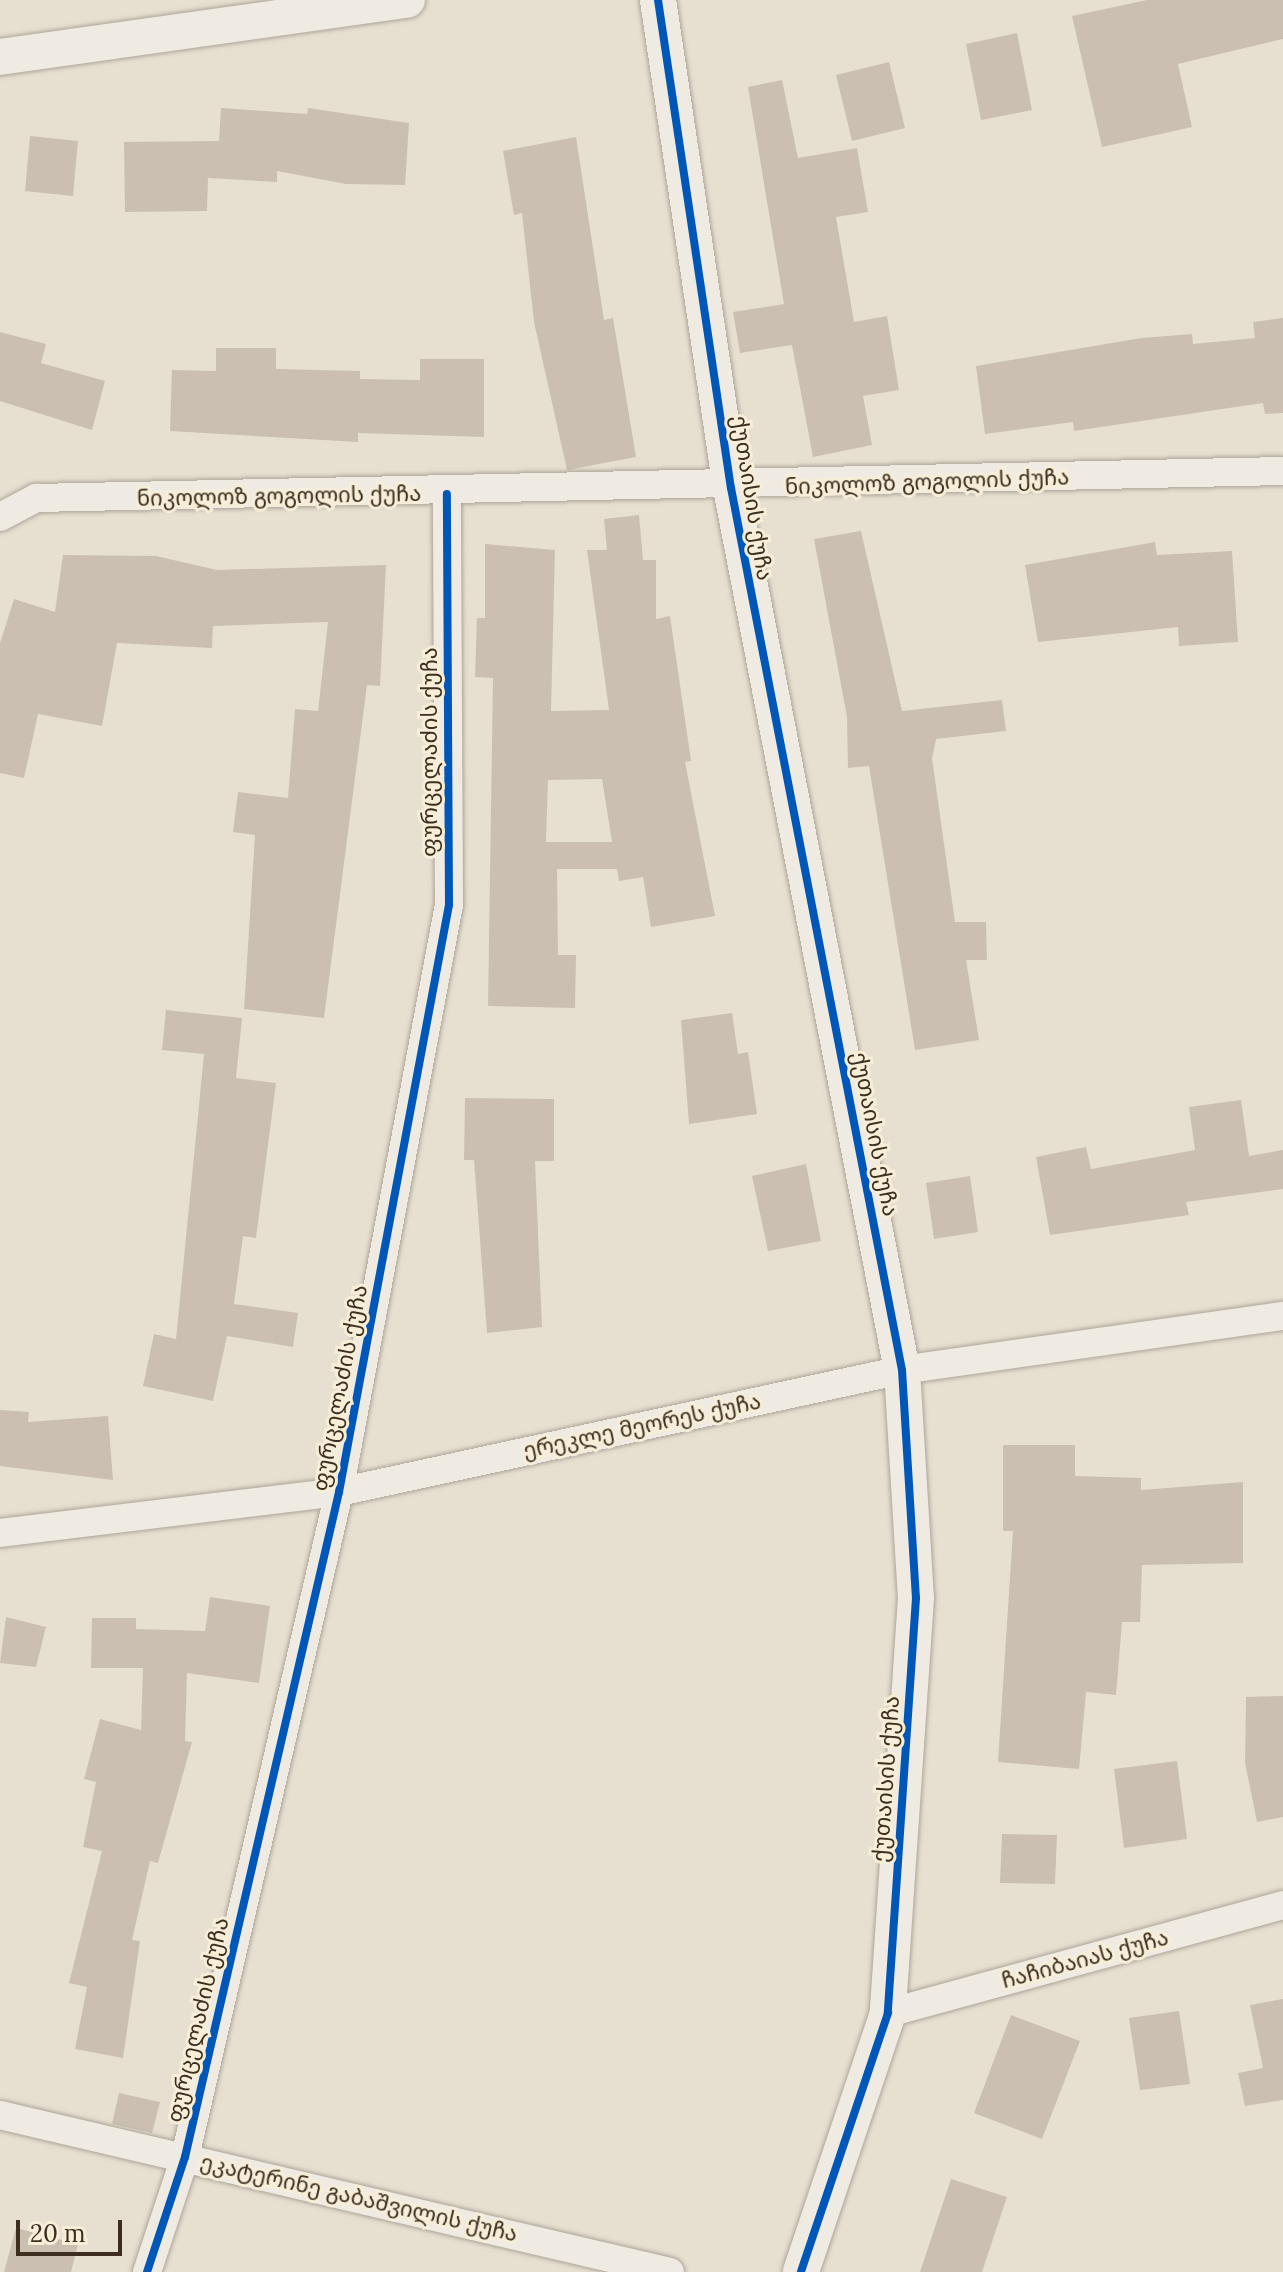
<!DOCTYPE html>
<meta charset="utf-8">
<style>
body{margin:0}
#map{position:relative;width:1283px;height:2272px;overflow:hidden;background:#e7e0d1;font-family:Lora,"Noto Sans Georgian",serif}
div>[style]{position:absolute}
.building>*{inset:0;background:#cbbfb2}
.roads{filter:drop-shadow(0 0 2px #ada599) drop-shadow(0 0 2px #ada599)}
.minor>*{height:28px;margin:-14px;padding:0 14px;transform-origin:14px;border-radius:14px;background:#efebe3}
.tertiary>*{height:36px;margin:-18px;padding:0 18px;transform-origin:18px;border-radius:18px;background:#efebe3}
.cycleway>*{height:8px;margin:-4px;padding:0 4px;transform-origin:4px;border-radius:4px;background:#0057b8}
span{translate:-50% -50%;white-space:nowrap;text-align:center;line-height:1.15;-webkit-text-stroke:6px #f7eed8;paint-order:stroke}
.street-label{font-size:22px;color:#3d2e20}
.scale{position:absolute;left:16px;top:2220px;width:106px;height:36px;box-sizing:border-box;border:4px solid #3d2e20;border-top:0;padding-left:10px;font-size:24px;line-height:28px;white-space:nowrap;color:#3d2e20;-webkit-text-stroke:6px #f7eed8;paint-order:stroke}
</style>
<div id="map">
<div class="building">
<div style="clip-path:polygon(1147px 0,1283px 0,1283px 39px,1178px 64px,1192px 127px,1102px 147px,1072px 16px)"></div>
<div style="clip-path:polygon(1017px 33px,1032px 110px,981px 120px,966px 44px)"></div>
<div style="clip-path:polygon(889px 62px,905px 128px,852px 141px,836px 75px)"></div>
<div style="clip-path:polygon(782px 80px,798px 158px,857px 148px,868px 212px,836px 217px,854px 322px,887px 316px,899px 390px,863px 396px,872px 445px,813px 457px,792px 345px,740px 353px,733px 312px,784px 304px,748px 87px)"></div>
<div style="clip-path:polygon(221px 108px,307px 114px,308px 108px,409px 123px,405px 185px,346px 184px,277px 171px,277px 182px,208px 178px,207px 211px,125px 212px,124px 142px,219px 141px)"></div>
<div style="clip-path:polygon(30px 136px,78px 141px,73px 196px,25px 191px)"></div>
<div style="clip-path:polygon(576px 137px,604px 320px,613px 318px,636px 457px,567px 470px,534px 322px,522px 213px,514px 215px,503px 151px)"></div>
<div style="clip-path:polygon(1283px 318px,1283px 413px,1265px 414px,1263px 403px,1074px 431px,1073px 422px,985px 434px,976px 366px,1141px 338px,1192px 334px,1193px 344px,1255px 338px,1253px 322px)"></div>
<div style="clip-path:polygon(0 332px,46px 344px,41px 363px,105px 381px,92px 430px,0 401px)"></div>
<div style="clip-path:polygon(216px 348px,276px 348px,276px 369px,360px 371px,360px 379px,420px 380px,420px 359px,484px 359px,484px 437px,358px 433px,358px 442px,170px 431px,172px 370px,216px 371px)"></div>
<div style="clip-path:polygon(evenodd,639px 515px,643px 560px,656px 560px,656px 619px,670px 616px,691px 761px,685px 762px,715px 916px,651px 927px,643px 877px,619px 881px,617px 869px,557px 869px,558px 955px,576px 955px,575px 1008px,488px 1006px,493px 678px,475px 677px,477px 618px,485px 618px,485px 544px,555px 550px,551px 711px,609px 710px,587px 550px,607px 550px,604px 519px,639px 515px,602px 779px,612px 842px,546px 842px,548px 780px,602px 779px)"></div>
<div style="clip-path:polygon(861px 531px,902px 711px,1002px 700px,1006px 731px,936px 739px,932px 758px,955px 922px,986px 922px,987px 960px,966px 960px,979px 1040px,915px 1050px,869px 766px,848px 768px,847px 717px,814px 539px)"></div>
<div style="clip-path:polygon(1155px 542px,1157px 555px,1232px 551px,1238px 642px,1179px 646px,1178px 627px,1038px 642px,1025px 565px)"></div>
<div style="clip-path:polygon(63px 555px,156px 556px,217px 570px,386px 565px,380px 686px,367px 685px,324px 1018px,244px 1009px,255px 835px,233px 832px,238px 792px,288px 798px,295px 709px,318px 711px,328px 622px,213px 626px,212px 648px,117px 643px,102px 726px,38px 714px,24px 778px,0 773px,0 643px,14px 599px,55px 612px)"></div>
<div style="clip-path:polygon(166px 1010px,242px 1018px,236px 1078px,276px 1083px,256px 1238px,243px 1236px,234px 1304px,298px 1313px,293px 1347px,227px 1336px,213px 1401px,143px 1386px,154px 1334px,176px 1339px,204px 1054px,162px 1050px)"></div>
<div style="clip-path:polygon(732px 1013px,738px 1054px,748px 1052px,757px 1114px,689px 1124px,681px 1020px)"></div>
<div style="clip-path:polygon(465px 1098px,554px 1099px,554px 1161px,535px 1161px,542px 1327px,487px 1333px,474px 1160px,464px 1160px)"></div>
<div style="clip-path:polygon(1241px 1100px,1249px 1156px,1283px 1150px,1283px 1189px,1186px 1202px,1189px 1215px,1050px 1235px,1036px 1157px,1086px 1147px,1091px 1169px,1195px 1150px,1189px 1107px)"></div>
<div style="clip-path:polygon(806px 1164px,821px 1241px,768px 1251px,752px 1176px)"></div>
<div style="clip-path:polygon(970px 1176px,978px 1232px,934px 1239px,926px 1183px)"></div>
<div style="clip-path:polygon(0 1410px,29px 1412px,28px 1422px,108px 1416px,113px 1480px,0 1466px)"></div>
<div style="clip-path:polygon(1003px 1445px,1075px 1445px,1075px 1476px,1141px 1478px,1141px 1490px,1243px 1482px,1243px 1563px,1142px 1565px,1140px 1622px,1122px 1622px,1116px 1695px,1086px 1692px,1079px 1769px,998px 1762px,1013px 1531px,1003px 1531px)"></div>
<div style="clip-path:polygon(210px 1597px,270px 1606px,259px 1683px,187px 1673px,185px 1741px,192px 1742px,158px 1863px,150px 1861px,132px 1940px,140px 1941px,123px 2058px,75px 2049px,87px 1987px,69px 1983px,102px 1851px,83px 1847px,96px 1782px,84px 1779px,100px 1719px,141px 1730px,143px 1668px,91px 1668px,92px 1618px,136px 1618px,136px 1629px,205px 1631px)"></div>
<div style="clip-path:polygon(6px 1617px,46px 1627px,36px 1667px,0 1663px)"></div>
<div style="clip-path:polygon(1283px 1696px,1283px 1817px,1257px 1822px,1245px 1763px,1246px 1697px)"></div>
<div style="clip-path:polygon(1177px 1761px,1187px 1839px,1124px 1848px,1114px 1769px)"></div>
<div style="clip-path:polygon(1002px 1834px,1057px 1835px,1055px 1884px,1000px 1883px)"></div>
<div style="clip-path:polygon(1283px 1999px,1283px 2100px,1245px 2106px,1238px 2073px,1263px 2068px,1250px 2005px)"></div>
<div style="clip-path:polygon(1179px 2011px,1190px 2084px,1140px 2090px,1129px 2018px)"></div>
<div style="clip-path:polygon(1011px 2015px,1080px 2041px,1042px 2139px,974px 2113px)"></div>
<div style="clip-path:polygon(119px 2093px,160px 2102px,152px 2133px,112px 2124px)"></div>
<div style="clip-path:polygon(951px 2179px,1007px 2197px,982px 2272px,920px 2272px)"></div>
<div style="clip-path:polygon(16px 2228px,78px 2244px,71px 2272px,4px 2272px)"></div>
</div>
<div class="roads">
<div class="minor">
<div style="left:0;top:517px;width:41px;rotate:-27.8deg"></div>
<div style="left:36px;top:498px;width:1247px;rotate:-1.24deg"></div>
<div style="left:0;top:1533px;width:341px;rotate:-6.9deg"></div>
<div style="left:339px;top:1492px;width:576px;rotate:-12.23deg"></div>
<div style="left:902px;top:1370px;width:385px;rotate:-8.1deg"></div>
<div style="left:888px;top:2013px;width:409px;rotate:-15.3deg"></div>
<div style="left:0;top:2115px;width:688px;rotate:13.19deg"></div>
<div style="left:147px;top:2272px;width:121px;rotate:-71.7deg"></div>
<div style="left:185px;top:2157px;width:683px;rotate:-76.96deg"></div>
<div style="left:339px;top:1492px;width:597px;rotate:-79.39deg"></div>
<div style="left:449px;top:905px;width:411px;rotate:-90.3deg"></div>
</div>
<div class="tertiary">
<div style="left:658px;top:0;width:493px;rotate:81.5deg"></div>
<div style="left:731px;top:488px;width:898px;rotate:79.03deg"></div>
<div style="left:902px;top:1370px;width:228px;rotate:86.5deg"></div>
<div style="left:916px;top:1598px;width:416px;rotate:93.9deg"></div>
<div style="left:888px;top:2013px;width:273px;rotate:108.6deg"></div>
<div style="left:0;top:57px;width:411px;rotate:-8deg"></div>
</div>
</div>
<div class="cycleway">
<div style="left:658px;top:0;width:493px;rotate:81.5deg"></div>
<div style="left:731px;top:488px;width:898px;rotate:79.03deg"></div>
<div style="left:902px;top:1370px;width:228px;rotate:86.5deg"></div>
<div style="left:916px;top:1598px;width:416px;rotate:93.9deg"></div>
<div style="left:888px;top:2013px;width:273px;rotate:108.6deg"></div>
<div style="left:147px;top:2272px;width:121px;rotate:-71.7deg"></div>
<div style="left:185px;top:2157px;width:683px;rotate:-76.96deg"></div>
<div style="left:339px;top:1492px;width:597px;rotate:-79.39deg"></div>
<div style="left:449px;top:905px;width:411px;rotate:-90.3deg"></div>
</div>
<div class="street-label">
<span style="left:927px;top:482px;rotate:-2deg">ნიკოლოზ გოგოლის ქუჩა</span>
<span style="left:279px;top:496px;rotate:-1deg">ნიკოლოზ გოგოლის ქუჩა</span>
<span style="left:752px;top:498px;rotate:81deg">ქუთაისის ქუჩა</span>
<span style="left:430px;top:752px;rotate:-90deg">ფურცელაძის ქუჩა</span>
<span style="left:875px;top:1134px;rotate:79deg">ქუთაისის ქუჩა</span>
<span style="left:340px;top:1388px;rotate:-79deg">ფურცელაძის ქუჩა</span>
<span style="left:642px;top:1426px;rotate:-12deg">ერეკლე მეორეს ქუჩა</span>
<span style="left:886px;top:1779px;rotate:-86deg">ქუთაისის ქუჩა</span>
<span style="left:1085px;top:1959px;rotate:-15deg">ჩაჩიბაიას ქუჩა</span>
<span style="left:198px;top:2020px;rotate:-77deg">ფურცელაძის ქუჩა</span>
<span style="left:359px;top:2198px;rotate:13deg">ეკატერინე გაბაშვილის ქუჩა</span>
</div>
<div class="scale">20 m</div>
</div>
